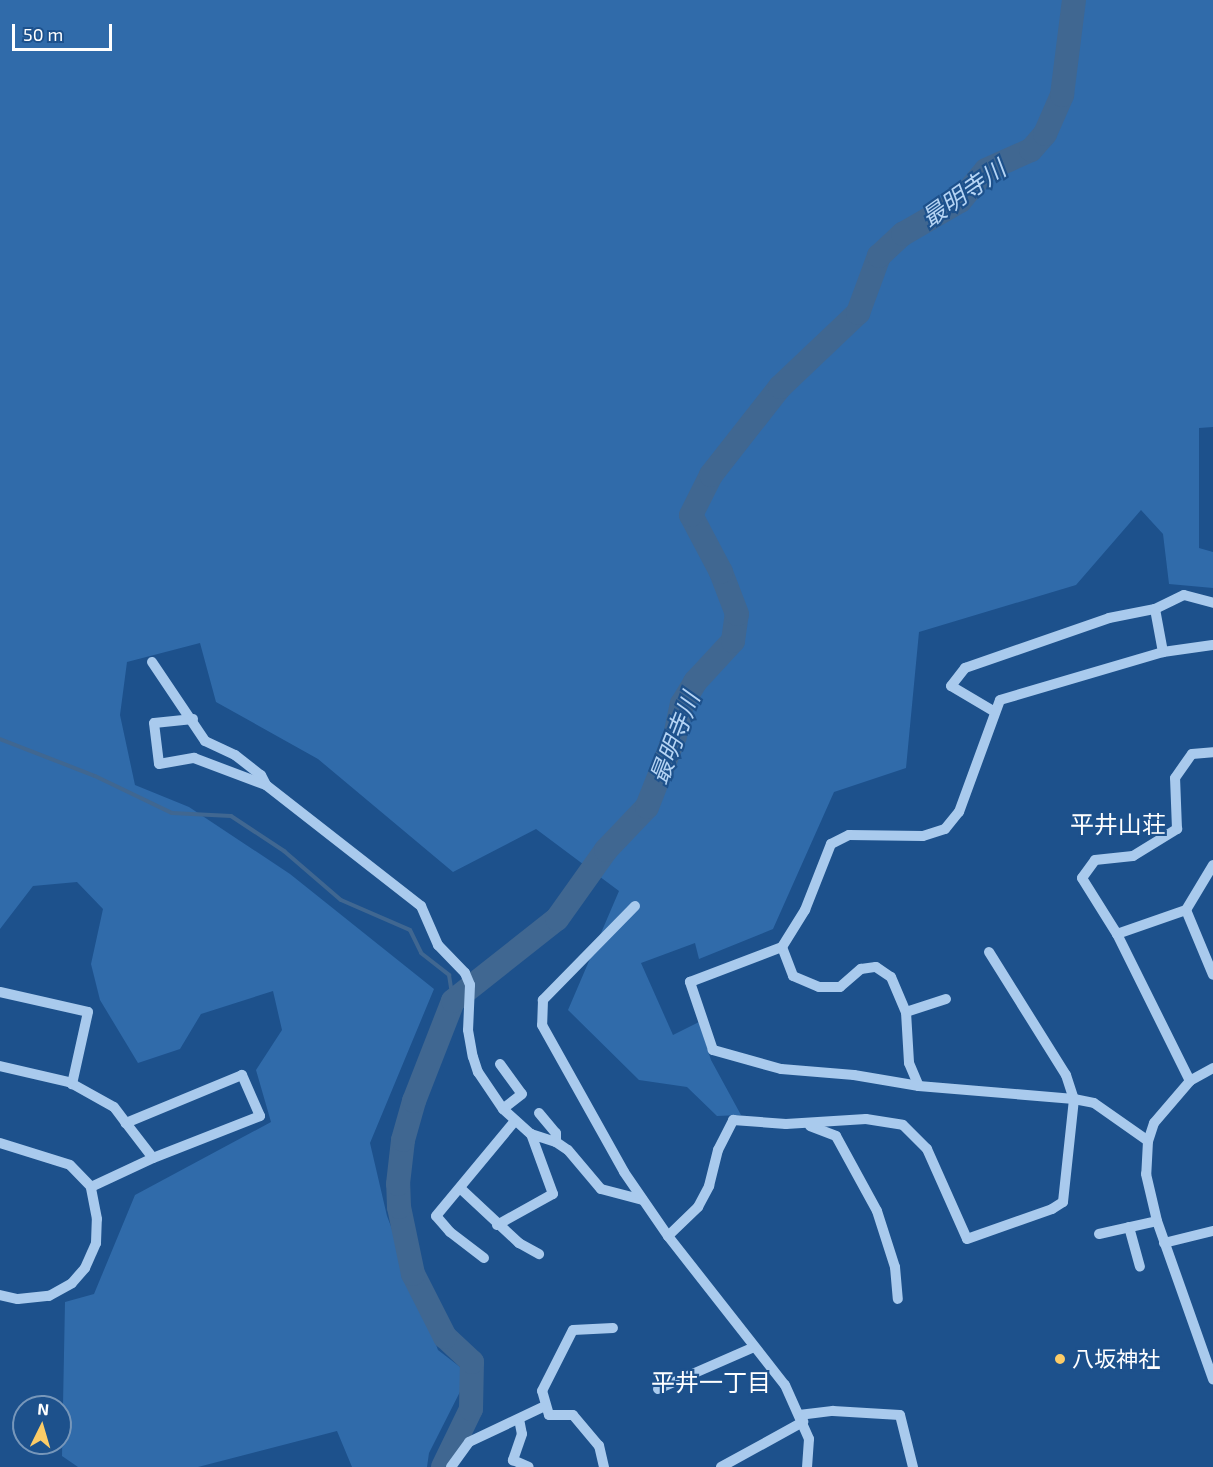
<!DOCTYPE html>
<meta charset="utf-8">
<style>
body{margin:0}
#map{position:relative;width:1213px;height:1467px;overflow:hidden;background:#1d518c;font-family:"Exo 2","Noto Sans JP",sans-serif}
div>[style]{position:absolute}
.green>*{inset:0;background:#306baa}
.stream>*{height:4px;margin:-2px;padding:0 2px;transform-origin:2px;border-radius:2px;background:#406791}
.river>*{height:24px;margin:-12px;padding:0 12px;transform-origin:12px;border-radius:12px;background:#406791}
.minor>*{height:10px;margin:-5px;padding:0 5px;transform-origin:5px;border-radius:5px;background:#a9caed}
.dots>*{width:16px;height:16px;translate:-50% -50%;box-sizing:border-box;border:3px solid #1d518c;border-radius:50%}
span{translate:-50% -50%;white-space:nowrap;text-align:center;line-height:1.15;-webkit-text-stroke:4.5px #1d518c;paint-order:stroke}
.poi-label{font-size:22px;color:#fff}
.left{translate:0 -50%;text-align:left}
.water-label{font-size:24px;color:#b5d4f4;font-style:italic}
.neighbourhood-label{font-size:24px;color:#fff}
.north{position:absolute;left:12px;top:1395px;width:60px;height:60px;box-sizing:border-box;background:#1d518c;border:2px solid #7797ba;border-radius:50%;rotate:5deg;font-size:16px;font-weight:700;line-height:24px;text-align:center;color:#fff}
.north::after{content:'';display:block;margin:auto;width:21px;height:27px;background:#fccc67;clip-path:polygon(50% 0,100% 100%,50% 72%,0 100%)}
.scale{position:absolute;left:12px;top:24px;width:100px;height:27px;box-sizing:border-box;border:3px solid #fff;border-top:0;padding-left:8px;font-size:18px;line-height:21px;white-space:nowrap;color:#fff;-webkit-text-stroke:4px #1d518c;paint-order:stroke}
</style>
<div id="map">
<div class="green">
<div style="clip-path:polygon(0 0,1213px 0,1213px 427px,1199px 428px,1199px 548px,1213px 552px,1213px 588px,1169px 584px,1163px 534px,1141px 510px,1076px 585px,919px 632px,906px 768px,834px 792px,773px 929px,699px 959px,695px 943px,641px 963px,673px 1035px,699px 1022px,711px 1060px,741px 1115px,717px 1116px,687px 1087px,639px 1080px,568px 1010px,619px 891px,536px 829px,453px 872px,318px 759px,216px 702px,200px 643px,127px 662px,120px 715px,135px 785px,189px 807px,290px 874px,434px 989px,370px 1143px,387px 1216px,438px 1350px,460px 1367px,466px 1380px,429px 1453px,427px 1467px,352px 1467px,337px 1431px,198px 1467px,78px 1467px,62px 1456px,65px 1302px,94px 1294px,135px 1195px,271px 1122px,256px 1070px,282px 1030px,273px 991px,201px 1014px,180px 1049px,138px 1063px,100px 1000px,91px 964px,103px 909px,77px 882px,33px 886px,0 929px)"></div>
</div>
<div class="stream">
<div style="left:0;top:739px;width:102px;rotate:21.3deg"></div>
<div style="left:95px;top:776px;width:85px;rotate:25.7deg"></div>
<div style="left:172px;top:813px;width:59px;rotate:2.9deg"></div>
<div style="left:231px;top:816px;width:64px;rotate:33.4deg"></div>
<div style="left:284px;top:851px;width:75px;rotate:40.7deg"></div>
<div style="left:341px;top:900px;width:75px;rotate:23.5deg"></div>
<div style="left:410px;top:930px;width:25px;rotate:64deg"></div>
<div style="left:421px;top:953px;width:36px;rotate:38deg"></div>
<div style="left:449px;top:975px;width:26px;rotate:81deg"></div>
</div>
<div class="river">
<div style="left:443px;top:1467px;width:64px;rotate:-64.2deg"></div>
<div style="left:471px;top:1409px;width:47px;rotate:-88.8deg"></div>
<div style="left:472px;top:1362px;width:37px;rotate:-137deg"></div>
<div style="left:445px;top:1337px;width:71px;rotate:-116.9deg"></div>
<div style="left:413px;top:1274px;width:68px;rotate:-101.8deg"></div>
<div style="left:399px;top:1207px;width:23px;rotate:-92deg"></div>
<div style="left:398px;top:1184px;width:44px;rotate:-83.5deg"></div>
<div style="left:403px;top:1140px;width:41px;rotate:-74.2deg"></div>
<div style="left:414px;top:1101px;width:107px;rotate:-68.7deg"></div>
<div style="left:453px;top:1001px;width:132px;rotate:-38.3deg"></div>
<div style="left:557px;top:919px;width:85px;rotate:-54.6deg"></div>
<div style="left:606px;top:850px;width:59px;rotate:-46.4deg"></div>
<div style="left:647px;top:807px;width:76px;rotate:-68.5deg"></div>
<div style="left:675px;top:736px;width:33px;rotate:-78deg"></div>
<div style="left:682px;top:704px;width:26px;rotate:-59deg"></div>
<div style="left:695px;top:682px;width:56px;rotate:-47.2deg"></div>
<div style="left:733px;top:641px;width:27px;rotate:-82deg"></div>
<div style="left:737px;top:614px;width:45px;rotate:-110.9deg"></div>
<div style="left:721px;top:572px;width:64px;rotate:-117.8deg"></div>
<div style="left:691px;top:515px;width:45px;rotate:-63.4deg"></div>
<div style="left:711px;top:475px;width:112px;rotate:-51.9deg"></div>
<div style="left:780px;top:387px;width:108px;rotate:-43.5deg"></div>
<div style="left:858px;top:313px;width:61px;rotate:-69.8deg"></div>
<div style="left:879px;top:256px;width:33px;rotate:-43deg"></div>
<div style="left:903px;top:234px;width:66px;rotate:-30.1deg"></div>
<div style="left:960px;top:201px;width:40px;rotate:-50deg"></div>
<div style="left:986px;top:170px;width:49px;rotate:-24deg"></div>
<div style="left:1031px;top:150px;width:21px;rotate:-49deg"></div>
<div style="left:1045px;top:134px;width:43px;rotate:-66.4deg"></div>
<div style="left:1062px;top:95px;width:96px;rotate:-82.8deg"></div>
</div>
<div class="minor">
<div style="left:1155px;top:609px;width:44px;rotate:79.5deg"></div>
<div style="left:152px;top:662px;width:95px;rotate:56.1deg"></div>
<div style="left:205px;top:741px;width:33px;rotate:25deg"></div>
<div style="left:235px;top:755px;width:33px;rotate:38deg"></div>
<div style="left:261px;top:775px;width:11px;rotate:63deg"></div>
<div style="left:266px;top:785px;width:197px;rotate:38deg"></div>
<div style="left:421px;top:906px;width:43px;rotate:66.4deg"></div>
<div style="left:438px;top:945px;width:39px;rotate:46deg"></div>
<div style="left:465px;top:973px;width:13px;rotate:67deg"></div>
<div style="left:470px;top:985px;width:45px;rotate:92.5deg"></div>
<div style="left:468px;top:1030px;width:27px;rotate:80deg"></div>
<div style="left:473px;top:1057px;width:16px;rotate:72deg"></div>
<div style="left:478px;top:1072px;width:45px;rotate:56deg"></div>
<div style="left:503px;top:1109px;width:38px;rotate:42deg"></div>
<div style="left:531px;top:1134px;width:26px;rotate:18deg"></div>
<div style="left:556px;top:1142px;width:14px;rotate:34deg"></div>
<div style="left:568px;top:1150px;width:51px;rotate:49.8deg"></div>
<div style="left:601px;top:1189px;width:43px;rotate:14.7deg"></div>
<div style="left:995px;top:712px;width:51px;rotate:-149.4deg"></div>
<div style="left:951px;top:686px;width:23px;rotate:-52deg"></div>
<div style="left:965px;top:668px;width:152px;rotate:-19.1deg"></div>
<div style="left:1109px;top:618px;width:47px;rotate:-11.1deg"></div>
<div style="left:1155px;top:609px;width:32px;rotate:-26deg"></div>
<div style="left:1184px;top:595px;width:30px;rotate:15deg"></div>
<div style="left:193px;top:719px;width:39px;rotate:174deg"></div>
<div style="left:154px;top:723px;width:41px;rotate:83deg"></div>
<div style="left:159px;top:764px;width:36px;rotate:-10deg"></div>
<div style="left:194px;top:758px;width:77px;rotate:20.6deg"></div>
<div style="left:1213px;top:865px;width:52px;rotate:121deg"></div>
<div style="left:1186px;top:910px;width:70px;rotate:67.4deg"></div>
<div style="left:635px;top:906px;width:132px;rotate:134.4deg"></div>
<div style="left:543px;top:1000px;width:25px;rotate:92deg"></div>
<div style="left:542px;top:1025px;width:168px;rotate:60.8deg"></div>
<div style="left:624px;top:1172px;width:78px;rotate:55.5deg"></div>
<div style="left:668px;top:1236px;width:189px;rotate:51.9deg"></div>
<div style="left:785px;top:1385px;width:59px;rotate:66deg"></div>
<div style="left:809px;top:1439px;width:28px;rotate:94deg"></div>
<div style="left:1117px;top:934px;width:73px;rotate:-19.2deg"></div>
<div style="left:782px;top:947px;width:31px;rotate:69deg"></div>
<div style="left:793px;top:976px;width:28px;rotate:23deg"></div>
<div style="left:819px;top:987px;width:21px"></div>
<div style="left:840px;top:987px;width:28px;rotate:-41deg"></div>
<div style="left:861px;top:969px;width:15px;rotate:-8deg"></div>
<div style="left:876px;top:967px;width:18px;rotate:34deg"></div>
<div style="left:891px;top:977px;width:38px;rotate:67deg"></div>
<div style="left:906px;top:1012px;width:51px;rotate:86.6deg"></div>
<div style="left:909px;top:1063px;width:25px;rotate:67deg"></div>
<div style="left:989px;top:952px;width:145px;rotate:58deg"></div>
<div style="left:1066px;top:1075px;width:25px;rotate:72deg"></div>
<div style="left:1074px;top:1099px;width:156px;rotate:-175.2deg"></div>
<div style="left:919px;top:1086px;width:66px;rotate:-170.4deg"></div>
<div style="left:854px;top:1075px;width:73px;rotate:-175.3deg"></div>
<div style="left:781px;top:1069px;width:71px;rotate:-164.4deg"></div>
<div style="left:713px;top:1050px;width:72px;rotate:-108.7deg"></div>
<div style="left:690px;top:982px;width:98px;rotate:-20.8deg"></div>
<div style="left:782px;top:947px;width:44px;rotate:-58.1deg"></div>
<div style="left:805px;top:910px;width:71px;rotate:-68.5deg"></div>
<div style="left:831px;top:844px;width:20px;rotate:-27deg"></div>
<div style="left:849px;top:835px;width:74px;rotate:0.8deg"></div>
<div style="left:923px;top:836px;width:23px;rotate:-18deg"></div>
<div style="left:945px;top:829px;width:22px;rotate:-51deg"></div>
<div style="left:959px;top:812px;width:119px;rotate:-69.9deg"></div>
<div style="left:1000px;top:700px;width:170px;rotate:-16.4deg"></div>
<div style="left:1163px;top:652px;width:50px;rotate:-8deg"></div>
<div style="left:0;top:992px;width:90px;rotate:12.8deg"></div>
<div style="left:88px;top:1012px;width:74px;rotate:102.5deg"></div>
<div style="left:906px;top:1012px;width:42px;rotate:-18deg"></div>
<div style="left:500px;top:1064px;width:37px;rotate:54deg"></div>
<div style="left:522px;top:1094px;width:24px;rotate:142deg"></div>
<div style="left:0;top:1066px;width:71px;rotate:13.1deg"></div>
<div style="left:69px;top:1082px;width:51px;rotate:29.1deg"></div>
<div style="left:114px;top:1107px;width:20px;rotate:53deg"></div>
<div style="left:126px;top:1123px;width:44px;rotate:52.4deg"></div>
<div style="left:153px;top:1158px;width:115px;rotate:-21.4deg"></div>
<div style="left:260px;top:1116px;width:45px;rotate:-113.7deg"></div>
<div style="left:242px;top:1075px;width:126px;rotate:157.5deg"></div>
<div style="left:1213px;top:1068px;width:26px;rotate:151deg"></div>
<div style="left:1190px;top:1081px;width:55px;rotate:130.6deg"></div>
<div style="left:1154px;top:1123px;width:19px;rotate:108deg"></div>
<div style="left:1148px;top:1141px;width:33px;rotate:93deg"></div>
<div style="left:1146px;top:1174px;width:48px;rotate:76.8deg"></div>
<div style="left:1157px;top:1221px;width:168px;rotate:70.5deg"></div>
<div style="left:1190px;top:1081px;width:164px;rotate:-116.4deg"></div>
<div style="left:1117px;top:934px;width:66px;rotate:-122deg"></div>
<div style="left:1082px;top:878px;width:22px;rotate:-54deg"></div>
<div style="left:1095px;top:860px;width:38px;rotate:-6deg"></div>
<div style="left:1133px;top:856px;width:52px;rotate:-31.5deg"></div>
<div style="left:1177px;top:829px;width:51px;rotate:-92.2deg"></div>
<div style="left:1175px;top:778px;width:29px;rotate:-55deg"></div>
<div style="left:1192px;top:754px;width:21px;rotate:-5deg"></div>
<div style="left:539px;top:1113px;width:26px;rotate:50deg"></div>
<div style="left:556px;top:1133px;width:9px;rotate:90deg"></div>
<div style="left:810px;top:1126px;width:28px;rotate:21deg"></div>
<div style="left:836px;top:1136px;width:85px;rotate:61.3deg"></div>
<div style="left:877px;top:1211px;width:59px;rotate:72.2deg"></div>
<div style="left:895px;top:1267px;width:32px;rotate:85deg"></div>
<div style="left:0;top:1143px;width:73px;rotate:17.4deg"></div>
<div style="left:70px;top:1165px;width:30px;rotate:46deg"></div>
<div style="left:91px;top:1187px;width:68px;rotate:-25.1deg"></div>
<div style="left:460px;top:1188px;width:81px;rotate:43deg"></div>
<div style="left:519px;top:1243px;width:23px;rotate:29deg"></div>
<div style="left:497px;top:1225px;width:64px;rotate:-29deg"></div>
<div style="left:553px;top:1194px;width:64px;rotate:-110.1deg"></div>
<div style="left:1129px;top:1227px;width:41px;rotate:74.6deg"></div>
<div style="left:1099px;top:1234px;width:59px;rotate:-12.6deg"></div>
<div style="left:668px;top:1236px;width:42px;rotate:-44deg"></div>
<div style="left:698px;top:1207px;width:24px;rotate:-62deg"></div>
<div style="left:709px;top:1186px;width:37px;rotate:-76deg"></div>
<div style="left:718px;top:1150px;width:34px;rotate:-63deg"></div>
<div style="left:733px;top:1120px;width:53px;rotate:4.3deg"></div>
<div style="left:786px;top:1124px;width:80px;rotate:-3.6deg"></div>
<div style="left:866px;top:1119px;width:37px;rotate:9deg"></div>
<div style="left:903px;top:1125px;width:34px;rotate:45deg"></div>
<div style="left:927px;top:1149px;width:98px;rotate:66deg"></div>
<div style="left:967px;top:1239px;width:90px;rotate:-19.4deg"></div>
<div style="left:1052px;top:1209px;width:13px;rotate:-32deg"></div>
<div style="left:1063px;top:1202px;width:104px;rotate:-83.9deg"></div>
<div style="left:1074px;top:1099px;width:20px;rotate:11deg"></div>
<div style="left:1094px;top:1103px;width:66px;rotate:35.1deg"></div>
<div style="left:1164px;top:1243px;width:50px;rotate:-13.8deg"></div>
<div style="left:484px;top:1258px;width:43px;rotate:-142.6deg"></div>
<div style="left:450px;top:1232px;width:21px;rotate:-131deg"></div>
<div style="left:436px;top:1216px;width:124px;rotate:-50.3deg"></div>
<div style="left:0;top:1295px;width:18px;rotate:13deg"></div>
<div style="left:18px;top:1299px;width:31px;rotate:-6deg"></div>
<div style="left:49px;top:1296px;width:26px;rotate:-29deg"></div>
<div style="left:72px;top:1283px;width:20px;rotate:-49deg"></div>
<div style="left:85px;top:1268px;width:27px;rotate:-66deg"></div>
<div style="left:96px;top:1243px;width:24px;rotate:-88deg"></div>
<div style="left:97px;top:1219px;width:33px;rotate:-101deg"></div>
<div style="left:658px;top:1389px;width:105px;rotate:-23.6deg"></div>
<div style="left:799px;top:1415px;width:34px;rotate:-7deg"></div>
<div style="left:833px;top:1411px;width:67px;rotate:3.4deg"></div>
<div style="left:900px;top:1415px;width:54px;rotate:76deg"></div>
<div style="left:519px;top:1419px;width:15px;rotate:79deg"></div>
<div style="left:522px;top:1434px;width:28px;rotate:109deg"></div>
<div style="left:513px;top:1460px;width:17px;rotate:24deg"></div>
<div style="left:451px;top:1467px;width:31px;rotate:-54deg"></div>
<div style="left:469px;top:1442px;width:84px;rotate:-25.3deg"></div>
<div style="left:604px;top:1467px;width:22px;rotate:-103deg"></div>
<div style="left:599px;top:1446px;width:40px;rotate:-130deg"></div>
<div style="left:573px;top:1415px;width:24px;rotate:180deg"></div>
<div style="left:549px;top:1415px;width:25px;rotate:-106deg"></div>
<div style="left:542px;top:1391px;width:68px;rotate:-63.1deg"></div>
<div style="left:573px;top:1330px;width:40px;rotate:-2.9deg"></div>
<div style="left:721px;top:1467px;width:94px;rotate:-28.8deg"></div>
</div>
<div class="dots">
<div style="left:1060px;top:1359px;background:#fccc67"></div>
</div>
<div class="poi-label">
<span class="left" style="left:1072px;top:1359px">八坂神社</span>
</div>
<div class="water-label">
<span style="left:963px;top:193px;rotate:-35deg">最明寺川</span>
<span style="left:674px;top:738px;rotate:-69deg">最明寺川</span>
</div>
<div class="neighbourhood-label">
<span style="left:1118px;top:824px">平井山荘</span>
<span style="left:711px;top:1382px">平井一丁目</span>
</div>
<div class="north">N</div>
<div class="scale">50 m</div>
</div>
